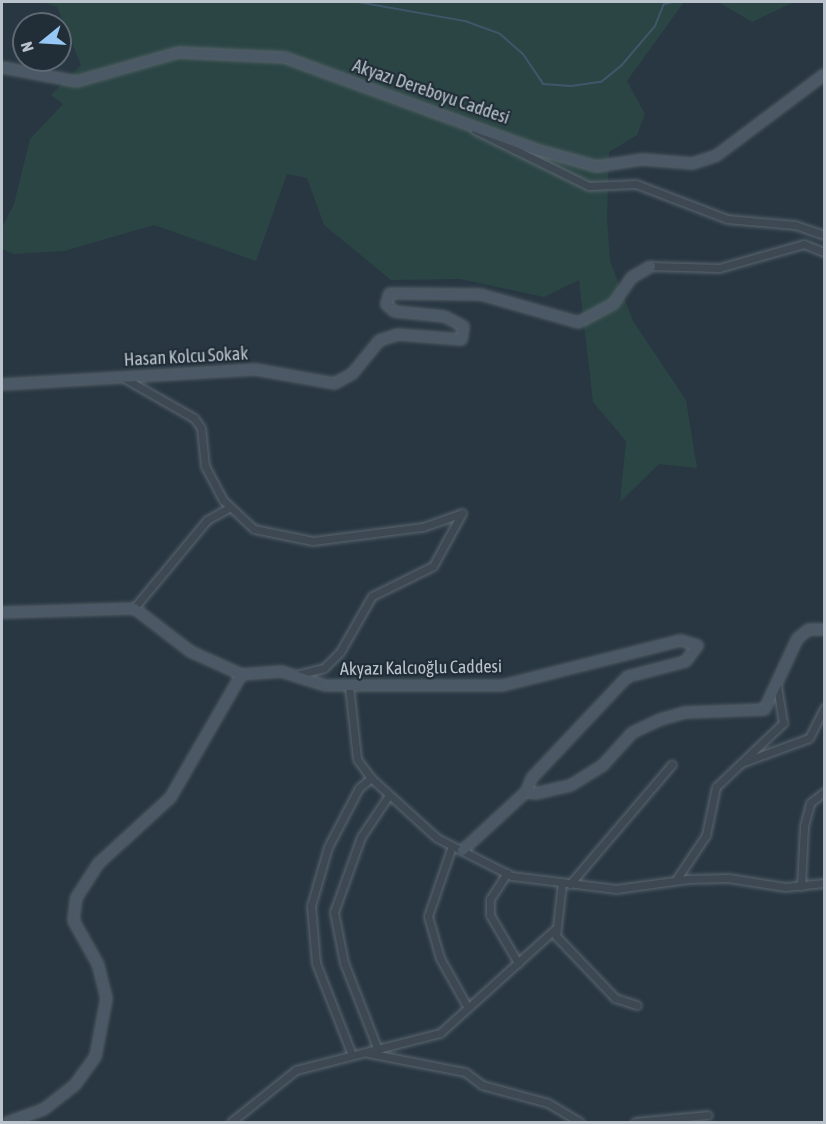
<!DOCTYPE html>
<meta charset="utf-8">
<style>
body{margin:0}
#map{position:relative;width:826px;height:1124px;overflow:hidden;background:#283742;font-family:"Asap Condensed",sans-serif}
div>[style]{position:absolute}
.green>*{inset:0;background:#2b4544}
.stream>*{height:2px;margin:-1px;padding:0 1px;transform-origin:1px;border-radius:1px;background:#3f576a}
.roads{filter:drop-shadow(0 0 2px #5b666f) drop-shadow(0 0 2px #5b666f)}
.street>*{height:7px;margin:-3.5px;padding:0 3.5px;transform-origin:3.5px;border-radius:3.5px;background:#3d4852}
.secondary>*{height:9px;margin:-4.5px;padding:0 4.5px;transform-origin:4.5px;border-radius:4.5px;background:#4b5865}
span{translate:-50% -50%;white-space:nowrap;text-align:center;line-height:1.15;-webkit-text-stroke:4.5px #212d37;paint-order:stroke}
.street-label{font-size:18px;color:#bac3cc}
.frame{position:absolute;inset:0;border:3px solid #bac3cc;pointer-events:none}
.north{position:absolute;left:12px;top:12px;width:60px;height:60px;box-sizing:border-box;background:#212d37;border:2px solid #5e6973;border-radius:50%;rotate:252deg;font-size:16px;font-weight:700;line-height:24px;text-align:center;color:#bac3cc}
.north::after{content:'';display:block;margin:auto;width:21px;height:27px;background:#97c7f4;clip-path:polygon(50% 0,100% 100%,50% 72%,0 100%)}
</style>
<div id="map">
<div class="green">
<div style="clip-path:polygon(43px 2px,684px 2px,627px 81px,645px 114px,637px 135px,609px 152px,607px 217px,610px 261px,633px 321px,686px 400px,697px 468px,659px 464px,620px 502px,626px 441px,593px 402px,579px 280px,544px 297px,460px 279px,391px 280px,324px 225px,307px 178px,287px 174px,256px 261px,154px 225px,64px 251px,14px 254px,2px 249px,2px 227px,14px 204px,30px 139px,63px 104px,51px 95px,81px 65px,57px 7px)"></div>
<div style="clip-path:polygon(718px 2px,794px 2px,752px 22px)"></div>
</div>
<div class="stream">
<div style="left:358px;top:2px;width:109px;rotate:10.1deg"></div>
<div style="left:465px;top:21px;width:37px;rotate:20deg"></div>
<div style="left:500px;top:34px;width:30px;rotate:41deg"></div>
<div style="left:523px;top:54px;width:36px;rotate:56deg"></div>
<div style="left:543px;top:84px;width:28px;rotate:4deg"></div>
<div style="left:571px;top:86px;width:30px;rotate:-8deg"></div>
<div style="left:601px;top:82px;width:26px;rotate:-39deg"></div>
<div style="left:621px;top:66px;width:52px;rotate:-49.6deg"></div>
<div style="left:655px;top:26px;width:24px;rotate:-68deg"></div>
<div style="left:664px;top:4px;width:9px;rotate:-13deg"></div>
</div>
<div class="roads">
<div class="street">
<div style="left:475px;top:130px;width:127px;rotate:26.2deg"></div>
<div style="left:589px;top:186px;width:47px;rotate:-2.4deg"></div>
<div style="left:636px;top:184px;width:97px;rotate:21deg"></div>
<div style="left:727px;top:219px;width:68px;rotate:5deg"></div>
<div style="left:795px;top:225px;width:31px;rotate:19deg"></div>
<div style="left:650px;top:266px;width:69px;rotate:1.7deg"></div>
<div style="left:719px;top:268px;width:88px;rotate:-15.8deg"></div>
<div style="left:804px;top:244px;width:22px;rotate:22deg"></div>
<div style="left:122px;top:377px;width:83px;rotate:29.7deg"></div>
<div style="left:194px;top:418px;width:12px;rotate:55deg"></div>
<div style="left:201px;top:428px;width:38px;rotate:84deg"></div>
<div style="left:205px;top:466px;width:38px;rotate:62deg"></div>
<div style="left:223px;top:500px;width:42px;rotate:43.1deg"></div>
<div style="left:254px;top:529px;width:60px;rotate:11.5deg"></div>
<div style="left:313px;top:541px;width:111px;rotate:-7.3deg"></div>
<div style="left:423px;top:527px;width:41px;rotate:-19.7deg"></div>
<div style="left:462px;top:513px;width:60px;rotate:118.7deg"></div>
<div style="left:433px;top:566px;width:68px;rotate:153.8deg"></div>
<div style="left:372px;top:596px;width:64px;rotate:119.7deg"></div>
<div style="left:340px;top:652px;width:23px;rotate:135deg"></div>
<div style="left:324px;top:668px;width:29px;rotate:166deg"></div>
<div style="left:134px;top:608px;width:114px;rotate:-50.3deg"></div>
<div style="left:207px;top:520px;width:26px;rotate:-29deg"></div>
<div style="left:349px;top:686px;width:73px;rotate:83.7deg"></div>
<div style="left:357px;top:759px;width:24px;rotate:54deg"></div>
<div style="left:371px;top:778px;width:89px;rotate:42.3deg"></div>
<div style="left:437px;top:838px;width:84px;rotate:26.9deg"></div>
<div style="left:512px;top:876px;width:105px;rotate:7.1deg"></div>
<div style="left:616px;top:889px;width:73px;rotate:-7.9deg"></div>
<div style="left:688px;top:879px;width:40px;rotate:-1.4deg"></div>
<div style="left:728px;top:878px;width:58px;rotate:9deg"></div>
<div style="left:785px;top:887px;width:39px;rotate:-6deg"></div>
<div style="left:741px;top:763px;width:72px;rotate:-20.2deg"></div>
<div style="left:809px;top:738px;width:34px;rotate:-63deg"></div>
<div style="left:452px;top:846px;width:74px;rotate:108.9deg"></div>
<div style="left:428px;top:916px;width:44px;rotate:74.1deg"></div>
<div style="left:440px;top:958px;width:57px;rotate:60.8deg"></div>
<div style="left:507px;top:873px;width:31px;rotate:123deg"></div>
<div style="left:490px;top:899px;width:16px;rotate:90deg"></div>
<div style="left:490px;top:915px;width:56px;rotate:59.7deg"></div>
<div style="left:676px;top:880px;width:54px;rotate:-56.3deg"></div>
<div style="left:706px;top:835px;width:49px;rotate:-78.2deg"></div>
<div style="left:716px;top:787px;width:93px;rotate:-43.7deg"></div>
<div style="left:783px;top:723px;width:37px;rotate:-99deg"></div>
<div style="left:562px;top:883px;width:53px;rotate:96.5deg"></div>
<div style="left:556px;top:936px;width:86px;rotate:46.4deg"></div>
<div style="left:615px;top:998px;width:23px;rotate:18deg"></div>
<div style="left:570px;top:884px;width:157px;rotate:-49.6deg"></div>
<div style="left:801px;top:886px;width:60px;rotate:-87.1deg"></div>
<div style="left:804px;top:826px;width:24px;rotate:-75deg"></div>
<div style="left:810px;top:803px;width:18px;rotate:-38deg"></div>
<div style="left:378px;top:1050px;width:93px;rotate:-111.3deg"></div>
<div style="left:344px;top:963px;width:52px;rotate:-101.1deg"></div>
<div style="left:334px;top:912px;width:80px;rotate:-70.2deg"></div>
<div style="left:361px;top:837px;width:50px;rotate:-56.3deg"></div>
<div style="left:368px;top:1053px;width:99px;rotate:11.1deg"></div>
<div style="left:465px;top:1072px;width:21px;rotate:37deg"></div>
<div style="left:482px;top:1085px;width:68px;rotate:15.3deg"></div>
<div style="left:548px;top:1103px;width:37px;rotate:31deg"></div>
<div style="left:352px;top:1055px;width:99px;rotate:-111.4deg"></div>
<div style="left:316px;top:963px;width:57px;rotate:-95deg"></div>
<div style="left:311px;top:906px;width:61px;rotate:-73.9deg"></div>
<div style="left:328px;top:847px;width:67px;rotate:-62.3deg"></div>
<div style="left:359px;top:788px;width:16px;rotate:-40deg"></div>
<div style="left:231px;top:1122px;width:83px;rotate:-38.7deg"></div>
<div style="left:296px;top:1070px;width:149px;rotate:-14.4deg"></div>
<div style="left:440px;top:1033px;width:154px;rotate:-42.1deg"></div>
<div style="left:635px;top:1122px;width:73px;rotate:-5.5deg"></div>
</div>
<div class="secondary">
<div style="left:2px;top:67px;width:75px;rotate:10.7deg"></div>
<div style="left:76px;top:81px;width:106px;rotate:-15.9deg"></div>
<div style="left:178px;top:52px;width:106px;rotate:2.7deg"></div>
<div style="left:284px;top:57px;width:267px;rotate:20.1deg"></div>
<div style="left:535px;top:149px;width:63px;rotate:15.6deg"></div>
<div style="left:596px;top:166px;width:47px;rotate:-8.7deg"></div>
<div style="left:642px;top:159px;width:50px;rotate:4.6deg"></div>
<div style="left:692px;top:163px;width:25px;rotate:-18deg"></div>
<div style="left:716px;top:155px;width:135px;rotate:-36.9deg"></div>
<div style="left:2px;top:384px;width:253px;rotate:-3.4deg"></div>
<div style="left:255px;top:369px;width:80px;rotate:10deg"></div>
<div style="left:334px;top:383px;width:21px;rotate:-29deg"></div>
<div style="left:352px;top:373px;width:43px;rotate:-50.7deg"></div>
<div style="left:379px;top:340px;width:19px;rotate:-18deg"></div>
<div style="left:397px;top:334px;width:64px;rotate:4.5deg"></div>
<div style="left:461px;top:339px;width:13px;rotate:-81deg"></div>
<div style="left:463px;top:326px;width:21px;rotate:-152deg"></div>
<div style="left:444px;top:316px;width:50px;rotate:-174.3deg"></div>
<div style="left:394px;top:311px;width:11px;rotate:-139deg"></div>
<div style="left:386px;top:304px;width:11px;rotate:-75deg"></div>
<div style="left:389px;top:293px;width:91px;rotate:0.6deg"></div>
<div style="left:480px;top:294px;width:102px;rotate:15.9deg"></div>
<div style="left:578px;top:322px;width:40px;rotate:-28deg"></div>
<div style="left:613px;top:303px;width:32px;rotate:-55deg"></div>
<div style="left:631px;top:277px;width:22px;rotate:-30deg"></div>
<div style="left:2px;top:612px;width:132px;rotate:-1.7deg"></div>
<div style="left:134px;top:608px;width:71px;rotate:37.5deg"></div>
<div style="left:190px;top:651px;width:56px;rotate:24.3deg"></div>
<div style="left:462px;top:850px;width:87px;rotate:-42.7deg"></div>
<div style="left:7px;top:1122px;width:38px;rotate:-20deg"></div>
<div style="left:43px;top:1109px;width:39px;rotate:-38deg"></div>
<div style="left:74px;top:1085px;width:36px;rotate:-54deg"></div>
<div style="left:95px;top:1056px;width:59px;rotate:-79.3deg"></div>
<div style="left:106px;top:998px;width:36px;rotate:-104deg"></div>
<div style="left:97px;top:963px;width:49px;rotate:-119.2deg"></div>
<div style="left:73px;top:920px;width:23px;rotate:-83deg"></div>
<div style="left:76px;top:897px;width:40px;rotate:-57.1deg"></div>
<div style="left:98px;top:863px;width:98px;rotate:-42.5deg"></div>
<div style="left:170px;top:797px;width:142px;rotate:-60deg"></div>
<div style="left:241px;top:674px;width:40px;rotate:-4.3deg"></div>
<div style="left:281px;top:671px;width:46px;rotate:17.7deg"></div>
<div style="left:325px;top:685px;width:177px"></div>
<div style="left:502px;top:685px;width:184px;rotate:-14.2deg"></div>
<div style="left:680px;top:640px;width:18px;rotate:16deg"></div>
<div style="left:697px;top:645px;width:20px;rotate:127deg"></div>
<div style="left:685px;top:661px;width:60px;rotate:165.5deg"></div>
<div style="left:627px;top:676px;width:140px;rotate:133.3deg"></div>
<div style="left:531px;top:778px;width:14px;rotate:111deg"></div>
<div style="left:526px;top:791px;width:9px;rotate:13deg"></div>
<div style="left:535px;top:793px;width:36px;rotate:-13deg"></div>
<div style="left:570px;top:785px;width:39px;rotate:-32deg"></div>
<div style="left:603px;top:764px;width:43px;rotate:-47.8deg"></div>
<div style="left:632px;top:732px;width:31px;rotate:-25deg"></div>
<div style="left:660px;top:719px;width:25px;rotate:-16deg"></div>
<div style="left:684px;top:712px;width:80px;rotate:-2.1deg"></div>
<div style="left:764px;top:709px;width:78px;rotate:-65.1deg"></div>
<div style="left:797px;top:638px;width:14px;rotate:-39deg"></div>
<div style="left:808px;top:629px;width:16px"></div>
</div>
</div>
<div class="street-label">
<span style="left:431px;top:92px;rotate:19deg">Akyazı Dereboyu Caddesi</span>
<span style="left:186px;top:357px;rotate:-3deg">Hasan Kolcu Sokak</span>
<span style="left:421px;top:668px;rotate:-1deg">Akyazı Kalcıoğlu Caddesi</span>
</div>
<div class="frame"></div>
<div class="north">N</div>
</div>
